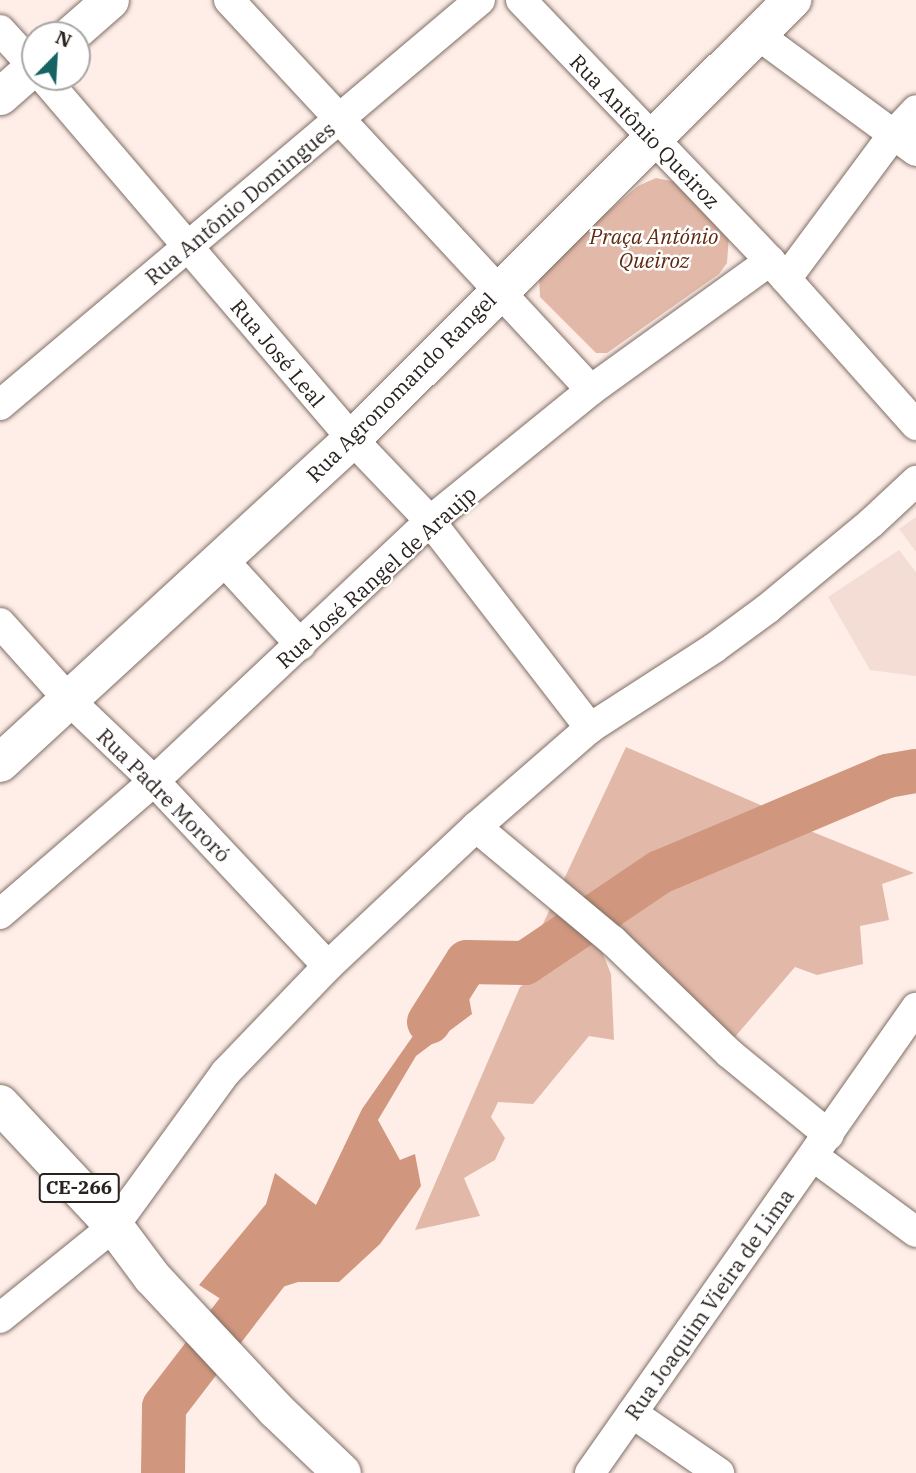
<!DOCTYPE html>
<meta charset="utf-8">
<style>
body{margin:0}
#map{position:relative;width:916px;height:1473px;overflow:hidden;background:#feeee7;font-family:"IBM Plex Serif",serif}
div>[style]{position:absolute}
.built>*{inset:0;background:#f4ddd4}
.green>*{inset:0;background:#e2b9a8}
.water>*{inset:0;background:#d1977e}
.river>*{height:44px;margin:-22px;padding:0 22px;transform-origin:22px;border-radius:22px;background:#d1977e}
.roads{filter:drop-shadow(0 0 2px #7f6e66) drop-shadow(0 0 2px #7f6e66)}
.minor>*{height:30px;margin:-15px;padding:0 15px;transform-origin:15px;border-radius:15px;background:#fff}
.tertiary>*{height:37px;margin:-18.5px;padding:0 18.5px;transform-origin:18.5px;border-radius:18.5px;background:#fff}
.secondary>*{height:38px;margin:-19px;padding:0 19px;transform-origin:19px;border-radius:19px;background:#fff}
.primary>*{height:38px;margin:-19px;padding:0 19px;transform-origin:19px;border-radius:19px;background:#fff}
span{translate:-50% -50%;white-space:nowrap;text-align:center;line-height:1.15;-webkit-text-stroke:5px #fff;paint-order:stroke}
.shield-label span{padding:2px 5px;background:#fff;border:2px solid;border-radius:5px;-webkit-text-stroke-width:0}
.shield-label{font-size:19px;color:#29221f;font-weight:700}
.street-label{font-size:21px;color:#29221f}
.park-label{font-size:21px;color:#5e280f;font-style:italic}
.north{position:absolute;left:21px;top:21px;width:70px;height:70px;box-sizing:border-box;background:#fff;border:2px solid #a9a7a5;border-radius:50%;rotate:24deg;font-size:19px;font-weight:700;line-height:28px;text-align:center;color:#29221f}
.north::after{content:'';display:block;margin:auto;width:24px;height:32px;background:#156463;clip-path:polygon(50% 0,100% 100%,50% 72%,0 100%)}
</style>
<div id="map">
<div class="built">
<div style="clip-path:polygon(916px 517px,916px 552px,899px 529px)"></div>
<div style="clip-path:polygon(899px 550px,916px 572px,916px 676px,870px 670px,828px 597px)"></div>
</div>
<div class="green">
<div style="clip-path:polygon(656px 178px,676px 182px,729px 236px,727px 263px,719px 274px,607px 353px,596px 353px,540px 297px,539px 276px,544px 266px,638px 186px)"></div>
<div style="clip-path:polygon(626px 747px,777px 812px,664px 857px,534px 943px)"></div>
<div style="clip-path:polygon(803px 828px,914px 873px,882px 884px,889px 920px,860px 926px,863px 964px,817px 975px,795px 967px,734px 1038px,610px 919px,667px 881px)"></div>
<div style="clip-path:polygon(595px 934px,611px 974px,614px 1040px,589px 1036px,533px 1104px,498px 1102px,491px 1117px,505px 1138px,495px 1160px,464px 1178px,480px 1216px,415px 1230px,520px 987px)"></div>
</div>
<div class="water">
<div style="clip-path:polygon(526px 955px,467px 987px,472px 1014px,416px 1056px,378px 1120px,400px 1160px,415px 1154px,421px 1186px,380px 1244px,339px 1282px,298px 1282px,276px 1289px,254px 1256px,230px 1305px,199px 1285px,266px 1204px,275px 1173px,316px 1205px,362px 1109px,438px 1000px,473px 957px)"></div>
</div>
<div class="river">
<div style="left:429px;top:1022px;width:71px;rotate:-57.7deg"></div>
<div style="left:467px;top:962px;width:58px;rotate:1deg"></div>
<div style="left:525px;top:963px;width:163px;rotate:-34deg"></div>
<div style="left:660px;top:872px;width:246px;rotate:-22.9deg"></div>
<div style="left:887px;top:776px;width:29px;rotate:-10deg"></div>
<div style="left:163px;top:1473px;width:66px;rotate:-89.1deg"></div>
<div style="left:164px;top:1407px;width:227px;rotate:-52.5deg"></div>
</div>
<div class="roads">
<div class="minor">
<div style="left:229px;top:0;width:532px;rotate:47.13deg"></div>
<div style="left:521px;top:0;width:361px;rotate:46.3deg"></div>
<div style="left:770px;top:261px;width:220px;rotate:48.3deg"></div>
<div style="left:0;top:30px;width:52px;rotate:47.4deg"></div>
<div style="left:758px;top:35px;width:196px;rotate:36.3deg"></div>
<div style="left:43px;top:77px;width:476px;rotate:49.5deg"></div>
<div style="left:352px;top:439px;width:113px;rotate:46.4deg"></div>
<div style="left:430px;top:521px;width:262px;rotate:52.3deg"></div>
<div style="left:786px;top:279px;width:179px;rotate:-53.4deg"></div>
<div style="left:893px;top:135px;width:34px;rotate:-47deg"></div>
<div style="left:0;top:405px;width:628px;rotate:-40.16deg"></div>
<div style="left:223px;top:560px;width:115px;rotate:47.5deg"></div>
<div style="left:0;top:623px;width:103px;rotate:48.1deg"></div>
<div style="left:69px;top:700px;width:117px;rotate:43.6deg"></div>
<div style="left:154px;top:781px;width:254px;rotate:46.8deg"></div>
<div style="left:476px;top:827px;width:178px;rotate:39.8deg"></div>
<div style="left:613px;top:941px;width:161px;rotate:44deg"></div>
<div style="left:729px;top:1053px;width:129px;rotate:39.4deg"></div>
<div style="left:0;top:914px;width:203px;rotate:-40.8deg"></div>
<div style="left:154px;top:781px;width:379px;rotate:-43.3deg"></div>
<div style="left:430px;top:521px;width:208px;rotate:-39.1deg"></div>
<div style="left:591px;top:390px;width:221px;rotate:-35.8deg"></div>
<div style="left:813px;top:1156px;width:128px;rotate:36.4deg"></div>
<div style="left:0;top:1318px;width:146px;rotate:-38.9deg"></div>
<div style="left:114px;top:1226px;width:190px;rotate:-54deg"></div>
<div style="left:226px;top:1072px;width:147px;rotate:-46.1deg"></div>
<div style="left:328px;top:966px;width:203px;rotate:-43.2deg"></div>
<div style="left:476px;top:827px;width:151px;rotate:-41deg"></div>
<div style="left:590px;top:728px;width:148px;rotate:-32.8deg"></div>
<div style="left:714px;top:648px;width:66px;rotate:-36.3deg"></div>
<div style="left:767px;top:609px;width:135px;rotate:-39.6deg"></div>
<div style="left:871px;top:523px;width:62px;rotate:-43deg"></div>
<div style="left:632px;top:1413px;width:106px;rotate:34.6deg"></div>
<div style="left:590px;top:1473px;width:568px;rotate:-54.97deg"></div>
</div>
<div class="tertiary">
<div style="left:70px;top:35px;width:53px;rotate:-41.2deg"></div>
<div style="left:0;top:96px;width:47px;rotate:-41.5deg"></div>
</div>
<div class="secondary">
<div style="left:0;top:763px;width:478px;rotate:-42.6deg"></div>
<div style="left:352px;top:439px;width:622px;rotate:-44.93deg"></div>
</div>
<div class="primary">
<div style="left:0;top:1104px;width:167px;rotate:46.9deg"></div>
<div style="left:114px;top:1226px;width:64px;rotate:53.3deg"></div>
<div style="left:152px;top:1277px;width:182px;rotate:47deg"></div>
<div style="left:276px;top:1410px;width:91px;rotate:43.7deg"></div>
</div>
</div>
<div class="shield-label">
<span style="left:79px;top:1188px">CE-266</span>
</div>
<div class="street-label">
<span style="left:645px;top:131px;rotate:46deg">Rua Antônio Queiroz</span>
<span style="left:240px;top:203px;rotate:-40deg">Rua Antônio Domingues</span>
<span style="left:278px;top:353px;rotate:50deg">Rua José Leal</span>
<span style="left:401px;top:387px;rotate:-45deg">Rua Agronomando Rangel</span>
<span style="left:376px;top:577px;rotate:-42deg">Rua José Rangel de Araujp</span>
<span style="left:164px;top:795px;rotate:45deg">Rua Padre Mororó</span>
<span style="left:709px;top:1304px;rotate:-55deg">Rua Joaquim Vieira de Lima</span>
</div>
<div class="park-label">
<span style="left:654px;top:248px">Praça António<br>Queiroz</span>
</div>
<div class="north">N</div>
</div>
